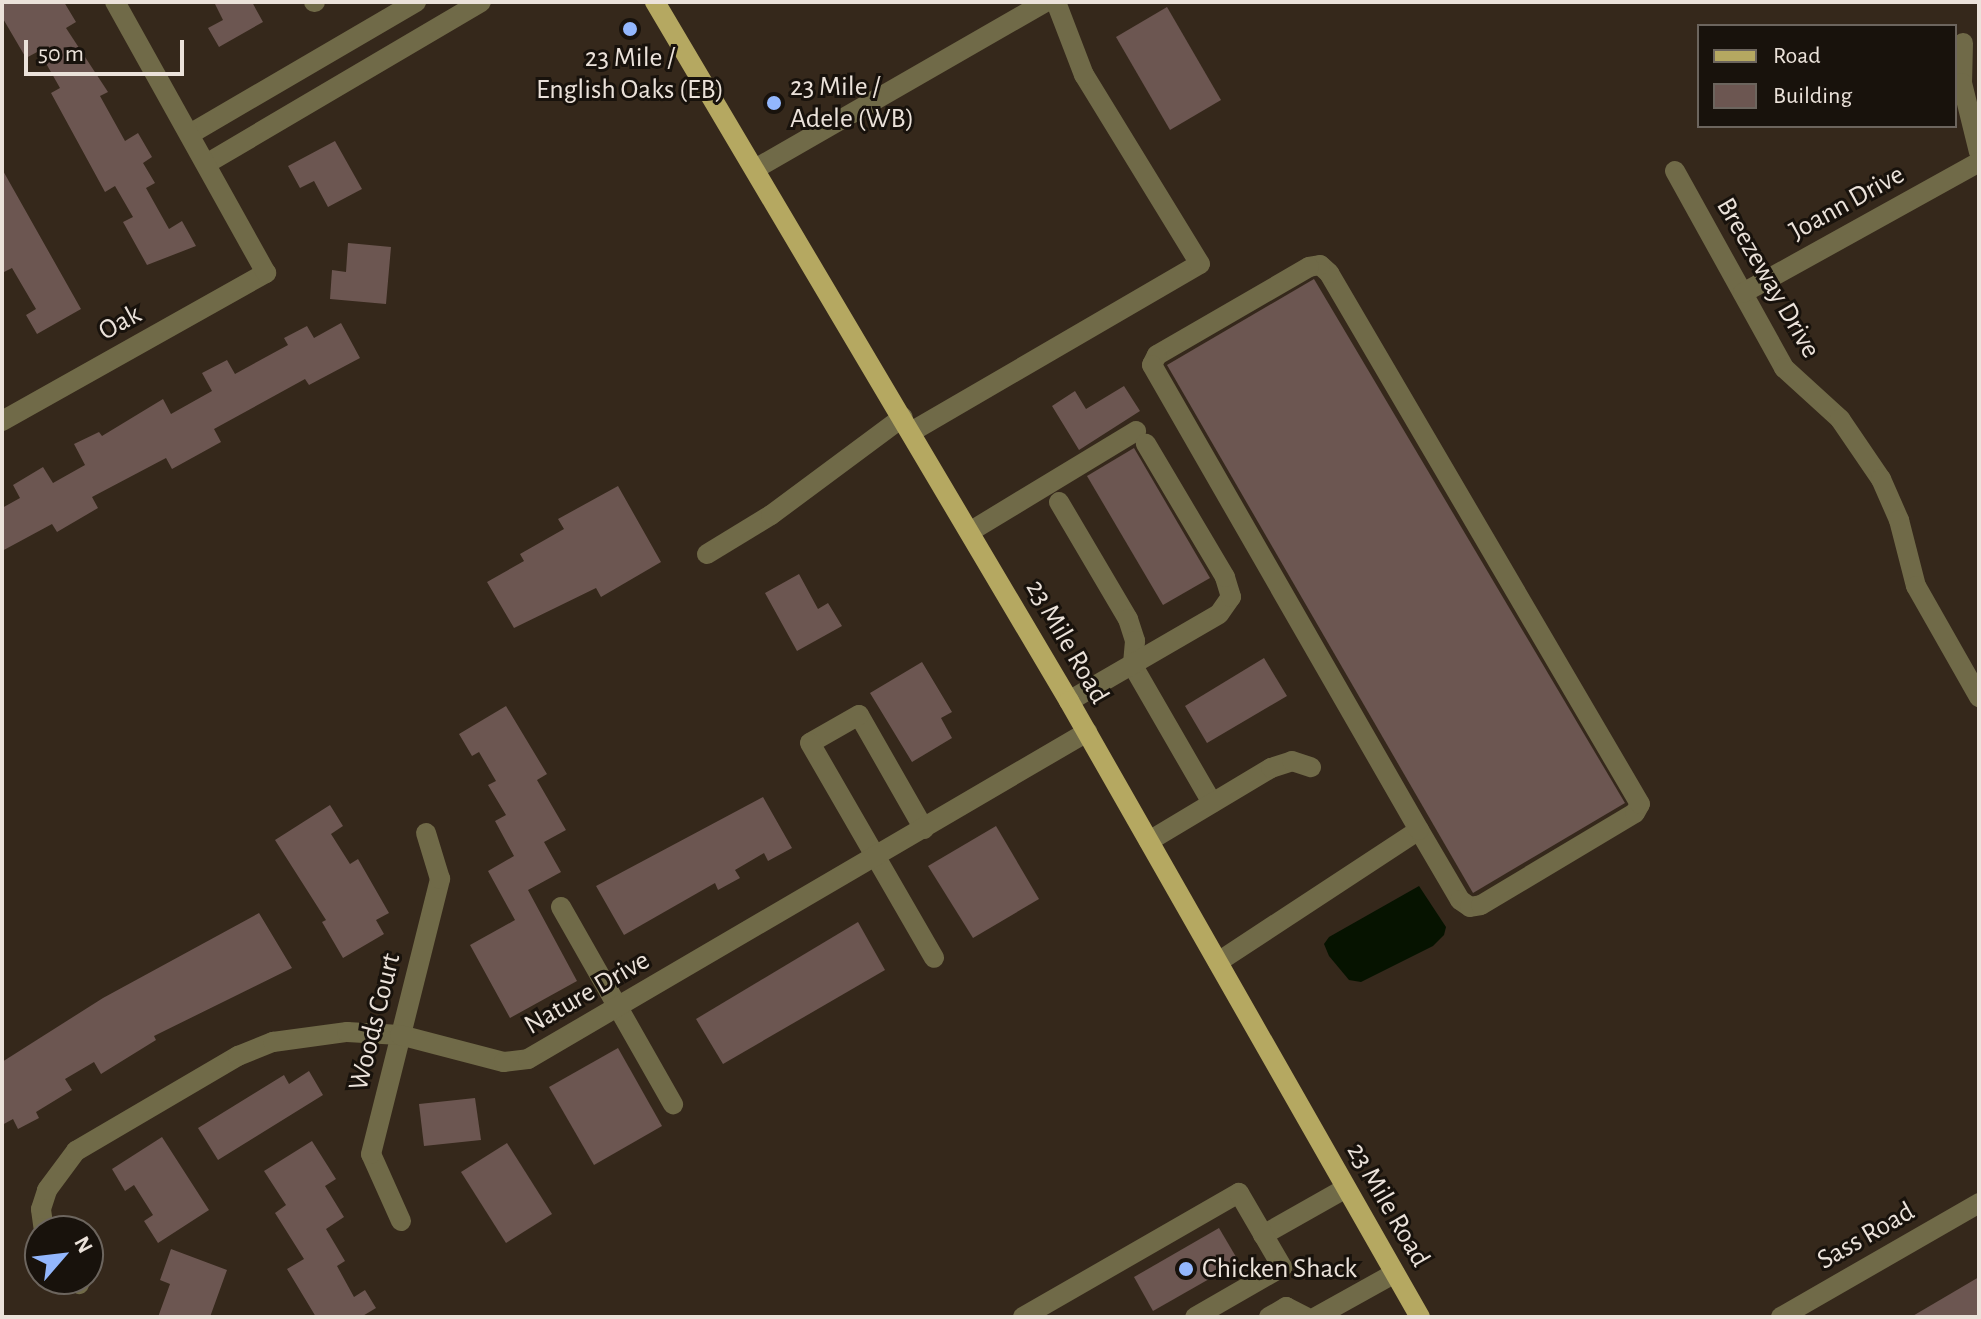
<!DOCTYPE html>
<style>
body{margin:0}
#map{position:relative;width:1981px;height:1319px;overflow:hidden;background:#35281b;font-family:"Alegreya Sans",sans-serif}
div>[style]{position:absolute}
.water>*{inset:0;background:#061300}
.building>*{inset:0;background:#6c5651}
.minor>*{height:20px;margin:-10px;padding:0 10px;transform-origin:10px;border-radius:10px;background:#706a48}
.major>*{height:20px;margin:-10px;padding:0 10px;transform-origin:10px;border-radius:10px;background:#b5a861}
.dots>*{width:22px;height:22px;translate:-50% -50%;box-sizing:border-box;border:4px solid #18120c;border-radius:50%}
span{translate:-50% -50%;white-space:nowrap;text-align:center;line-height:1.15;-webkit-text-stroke:6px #18120c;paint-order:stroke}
.poi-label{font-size:28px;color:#ebe2da}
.left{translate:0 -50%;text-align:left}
.street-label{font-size:28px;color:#ebe2da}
.frame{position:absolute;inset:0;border:4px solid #ebe2da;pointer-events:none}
.legend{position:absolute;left:1697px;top:24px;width:260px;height:104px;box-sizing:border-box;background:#18120c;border:2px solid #6c655e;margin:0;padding:10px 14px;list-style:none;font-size:24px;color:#ebe2da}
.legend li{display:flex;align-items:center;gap:16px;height:40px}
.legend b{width:40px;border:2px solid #6c655e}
.north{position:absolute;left:24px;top:1215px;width:80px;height:80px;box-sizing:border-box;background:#18120c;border:2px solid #6c655e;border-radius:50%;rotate:62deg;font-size:22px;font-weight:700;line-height:32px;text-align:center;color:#ebe2da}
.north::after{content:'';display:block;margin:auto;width:28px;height:36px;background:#93b7fd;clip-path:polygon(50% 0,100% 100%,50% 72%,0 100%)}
.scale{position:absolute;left:24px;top:40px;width:160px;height:36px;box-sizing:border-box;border:4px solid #ebe2da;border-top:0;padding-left:10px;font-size:24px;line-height:28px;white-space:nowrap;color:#ebe2da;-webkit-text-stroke:6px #18120c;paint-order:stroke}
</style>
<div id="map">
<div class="water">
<div style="clip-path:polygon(1419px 886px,1446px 927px,1444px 935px,1433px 946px,1361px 982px,1349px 980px,1329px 956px,1324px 944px,1329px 937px)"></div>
</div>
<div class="building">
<div style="clip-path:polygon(2px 2px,64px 2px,76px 22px,66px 28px,108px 92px,100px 96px,125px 141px,138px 133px,152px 157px,143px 163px,155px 183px,146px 188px,169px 229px,182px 221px,196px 246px,147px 265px,123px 222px,133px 217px,115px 186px,105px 192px,51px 93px,60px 88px,39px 51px,26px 58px,2px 17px)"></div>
<div style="clip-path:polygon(214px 2px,252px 2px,263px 22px,219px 47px,208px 28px,223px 20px)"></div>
<div style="clip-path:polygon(1167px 7px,1221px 100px,1170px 130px,1116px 37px)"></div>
<div style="clip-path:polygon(335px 141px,362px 189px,328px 207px,314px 181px,300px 188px,288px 166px)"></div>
<div style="clip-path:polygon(2px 169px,81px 309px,37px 334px,26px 315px,36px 309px,12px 268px,2px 273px)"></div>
<div style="clip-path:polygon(348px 243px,391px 247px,386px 304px,330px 299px,332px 270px,346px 272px)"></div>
<div style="clip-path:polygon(1314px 279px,1625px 803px,1473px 893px,1167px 365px)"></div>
<div style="clip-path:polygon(341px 323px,360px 358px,309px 385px,305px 379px,214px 429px,221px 442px,172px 469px,166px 458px,92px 497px,98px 508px,57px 532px,52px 524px,2px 551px,2px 508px,20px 498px,13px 485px,43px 467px,53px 483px,85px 465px,74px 444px,99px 432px,102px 436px,163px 399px,171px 414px,212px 391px,202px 373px,227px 360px,235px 374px,288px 345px,284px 338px,307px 326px,314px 338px)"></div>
<div style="clip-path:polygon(1124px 386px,1140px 411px,1079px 450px,1052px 406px,1075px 391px,1086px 409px)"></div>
<div style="clip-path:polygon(1134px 448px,1210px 578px,1163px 605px,1087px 476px)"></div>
<div style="clip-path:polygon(618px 486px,661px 562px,601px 597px,596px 588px,514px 628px,487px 582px,524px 561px,520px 554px,564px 529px,558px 519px)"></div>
<div style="clip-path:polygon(799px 574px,818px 609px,828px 603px,842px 626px,797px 651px,765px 593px)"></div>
<div style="clip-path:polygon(1264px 658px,1287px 696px,1207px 743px,1185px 706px)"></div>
<div style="clip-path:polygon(922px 662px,952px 712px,941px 718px,952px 738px,912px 762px,870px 693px)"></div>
<div style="clip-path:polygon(506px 706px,547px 774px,537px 780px,566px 830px,544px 842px,561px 872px,528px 890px,577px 981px,510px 1018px,470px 945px,515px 920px,488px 871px,514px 856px,495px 821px,506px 815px,488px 785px,496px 781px,479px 752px,472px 756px,459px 734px)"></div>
<div style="clip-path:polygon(763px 797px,792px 848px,768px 861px,764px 853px,735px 870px,740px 878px,718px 890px,715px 883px,624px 935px,596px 886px)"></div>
<div style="clip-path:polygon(330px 805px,343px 826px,331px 834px,350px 864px,358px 859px,389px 913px,376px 920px,384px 934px,343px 958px,322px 922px,326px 920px,275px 840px)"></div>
<div style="clip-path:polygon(996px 826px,1039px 899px,973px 938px,928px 866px)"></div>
<div style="clip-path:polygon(259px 913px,292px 968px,154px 1036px,156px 1040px,101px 1074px,94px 1062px,65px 1079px,72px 1090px,36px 1112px,39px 1118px,18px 1129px,13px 1119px,2px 1125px,2px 1062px,103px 998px)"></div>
<div style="clip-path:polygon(858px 922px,885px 970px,723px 1064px,696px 1019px)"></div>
<div style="clip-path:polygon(618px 1048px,662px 1126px,594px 1165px,549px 1087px)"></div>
<div style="clip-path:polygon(309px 1071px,323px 1095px,218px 1160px,198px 1128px,284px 1075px,289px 1084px)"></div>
<div style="clip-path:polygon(475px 1098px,481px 1140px,424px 1146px,419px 1104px)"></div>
<div style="clip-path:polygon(162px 1137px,209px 1210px,158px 1243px,144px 1221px,153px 1215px,134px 1185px,125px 1191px,112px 1169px)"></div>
<div style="clip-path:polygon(312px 1141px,336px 1179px,325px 1186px,344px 1217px,326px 1229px,345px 1261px,337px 1266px,354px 1297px,365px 1290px,376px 1308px,361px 1317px,316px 1317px,287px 1269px,304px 1259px,275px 1213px,286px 1205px,264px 1171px)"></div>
<div style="clip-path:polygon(507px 1143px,552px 1214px,506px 1243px,461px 1172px)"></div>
<div style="clip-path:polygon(1219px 1228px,1239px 1262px,1153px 1311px,1134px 1277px)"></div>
<div style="clip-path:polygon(171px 1249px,227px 1270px,210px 1317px,158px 1317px,170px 1284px,160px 1280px)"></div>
<div style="clip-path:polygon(1979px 1277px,1979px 1317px,1911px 1317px)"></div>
</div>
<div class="minor">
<div style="left:314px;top:2px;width:1px"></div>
<div style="left:1963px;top:43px;width:40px;rotate:91.4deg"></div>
<div style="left:1962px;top:83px;width:71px;rotate:76.2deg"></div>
<div style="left:190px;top:134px;width:262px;rotate:-30.3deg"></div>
<div style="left:206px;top:164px;width:319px;rotate:-30.5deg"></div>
<div style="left:755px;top:169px;width:336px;rotate:-29.9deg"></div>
<div style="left:1675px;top:171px;width:225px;rotate:61deg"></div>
<div style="left:1784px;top:368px;width:76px;rotate:42.3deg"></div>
<div style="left:1840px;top:419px;width:73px;rotate:55.7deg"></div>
<div style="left:1881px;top:479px;width:45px;rotate:66.3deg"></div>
<div style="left:1899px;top:520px;width:68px;rotate:75.6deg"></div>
<div style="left:1916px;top:586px;width:128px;rotate:60.4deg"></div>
<div style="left:1743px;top:293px;width:270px;rotate:-29deg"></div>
<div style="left:2px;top:421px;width:303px;rotate:-29.3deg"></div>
<div style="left:266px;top:273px;width:310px;rotate:-119.1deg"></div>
<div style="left:911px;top:432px;width:334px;rotate:-30.2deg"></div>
<div style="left:1200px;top:264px;width:222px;rotate:-121.5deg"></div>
<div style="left:1084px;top:75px;width:78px;rotate:-111deg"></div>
<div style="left:1059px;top:502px;width:136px;rotate:59.5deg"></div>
<div style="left:1128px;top:619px;width:23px;rotate:72deg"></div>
<div style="left:1135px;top:641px;width:25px;rotate:95deg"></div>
<div style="left:1133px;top:666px;width:158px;rotate:60deg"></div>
<div style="left:971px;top:531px;width:193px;rotate:-31.2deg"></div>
<div style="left:707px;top:554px;width:75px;rotate:-31.4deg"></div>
<div style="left:771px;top:515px;width:164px;rotate:-36.6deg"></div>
<div style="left:1069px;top:701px;width:173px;rotate:-30.1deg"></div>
<div style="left:1219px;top:614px;width:21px;rotate:-55deg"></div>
<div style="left:1231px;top:597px;width:21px;rotate:-107deg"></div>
<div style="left:1225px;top:577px;width:155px;rotate:-120.7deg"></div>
<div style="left:924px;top:829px;width:131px;rotate:-119.7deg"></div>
<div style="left:859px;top:715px;width:56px;rotate:150.3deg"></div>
<div style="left:810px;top:743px;width:248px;rotate:60deg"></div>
<div style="left:1149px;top:841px;width:142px;rotate:-30.9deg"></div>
<div style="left:1271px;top:768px;width:22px;rotate:-18deg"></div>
<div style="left:1292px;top:761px;width:20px;rotate:18deg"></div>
<div style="left:561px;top:907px;width:227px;rotate:60.4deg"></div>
<div style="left:1218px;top:962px;width:240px;rotate:-33.3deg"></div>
<div style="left:1419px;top:830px;width:81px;rotate:59.6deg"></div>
<div style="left:1460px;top:900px;width:12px;rotate:35deg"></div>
<div style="left:1470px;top:907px;width:11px;rotate:-10deg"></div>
<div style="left:1481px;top:905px;width:179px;rotate:-30.9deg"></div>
<div style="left:1635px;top:813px;width:10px;rotate:-61deg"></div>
<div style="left:1640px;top:804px;width:615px;rotate:-120.36deg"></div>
<div style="left:1329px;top:273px;width:12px;rotate:-138deg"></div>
<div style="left:1320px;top:265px;width:11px;rotate:170deg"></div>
<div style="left:1309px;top:267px;width:176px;rotate:149.9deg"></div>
<div style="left:1157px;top:355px;width:11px;rotate:117deg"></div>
<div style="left:1152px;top:365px;width:536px;rotate:60.14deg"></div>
<div style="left:401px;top:1221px;width:73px;rotate:-114.1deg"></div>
<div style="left:371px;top:1154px;width:284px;rotate:-75.9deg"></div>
<div style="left:440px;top:879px;width:48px;rotate:-106.9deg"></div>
<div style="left:44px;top:1231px;width:22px;rotate:-98deg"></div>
<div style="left:41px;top:1209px;width:20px;rotate:-72deg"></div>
<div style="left:47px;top:1190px;width:49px;rotate:-53.4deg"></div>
<div style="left:76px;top:1151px;width:188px;rotate:-30.4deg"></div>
<div style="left:238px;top:1056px;width:38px;rotate:-22deg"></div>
<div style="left:273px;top:1042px;width:75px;rotate:-7.7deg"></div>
<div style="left:347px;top:1032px;width:53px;rotate:3.2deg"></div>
<div style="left:400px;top:1035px;width:107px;rotate:14.6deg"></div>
<div style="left:504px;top:1062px;width:24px;rotate:-7deg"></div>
<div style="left:528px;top:1059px;width:648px;rotate:-30.33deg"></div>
<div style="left:1263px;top:1235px;width:95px;rotate:-29.5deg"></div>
<div style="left:76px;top:1279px;width:6px;rotate:59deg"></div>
<div style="left:1023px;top:1317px;width:249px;rotate:-29.9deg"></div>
<div style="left:1239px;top:1193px;width:86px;rotate:59.8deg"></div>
<div style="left:1282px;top:1267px;width:100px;rotate:150.1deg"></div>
<div style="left:1269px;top:1317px;width:20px;rotate:-30deg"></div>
<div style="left:1286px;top:1307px;width:22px;rotate:27deg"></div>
<div style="left:1316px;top:1317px;width:90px;rotate:-29.1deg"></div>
<div style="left:1781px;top:1317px;width:228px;rotate:-29.9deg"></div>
</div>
<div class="major">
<div style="left:655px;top:2px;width:812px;rotate:59.36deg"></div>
<div style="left:1069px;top:701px;width:709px;rotate:60.33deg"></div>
</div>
<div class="dots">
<div style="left:630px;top:29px;background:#93b7fd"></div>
<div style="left:774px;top:103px;background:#93b7fd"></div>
<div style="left:1186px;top:1269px;background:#93b7fd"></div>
</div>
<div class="poi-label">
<span style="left:630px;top:74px">23 Mile /<br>English Oaks (EB)</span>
<span class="left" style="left:790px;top:103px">23 Mile /<br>Adele (WB)</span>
<span class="left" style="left:1202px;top:1269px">Chicken Shack</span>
</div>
<div class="street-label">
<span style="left:1847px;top:203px;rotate:-29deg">Joann Drive</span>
<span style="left:1768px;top:278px;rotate:60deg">Breezeway Drive</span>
<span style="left:120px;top:323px;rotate:-29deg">Oak</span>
<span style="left:1067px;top:642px;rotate:60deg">23 Mile Road</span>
<span style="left:587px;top:993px;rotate:-30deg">Nature Drive</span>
<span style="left:375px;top:1022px;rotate:-76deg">Woods Court</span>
<span style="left:1388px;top:1205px;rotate:60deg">23 Mile Road</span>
<span style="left:1866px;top:1236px;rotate:-30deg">Sass Road</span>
</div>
<div class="frame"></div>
<ul class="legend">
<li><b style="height:10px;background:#b5a861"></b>Road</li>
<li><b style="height:22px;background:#6c5651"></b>Building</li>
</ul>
<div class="north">N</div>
<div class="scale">50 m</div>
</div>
